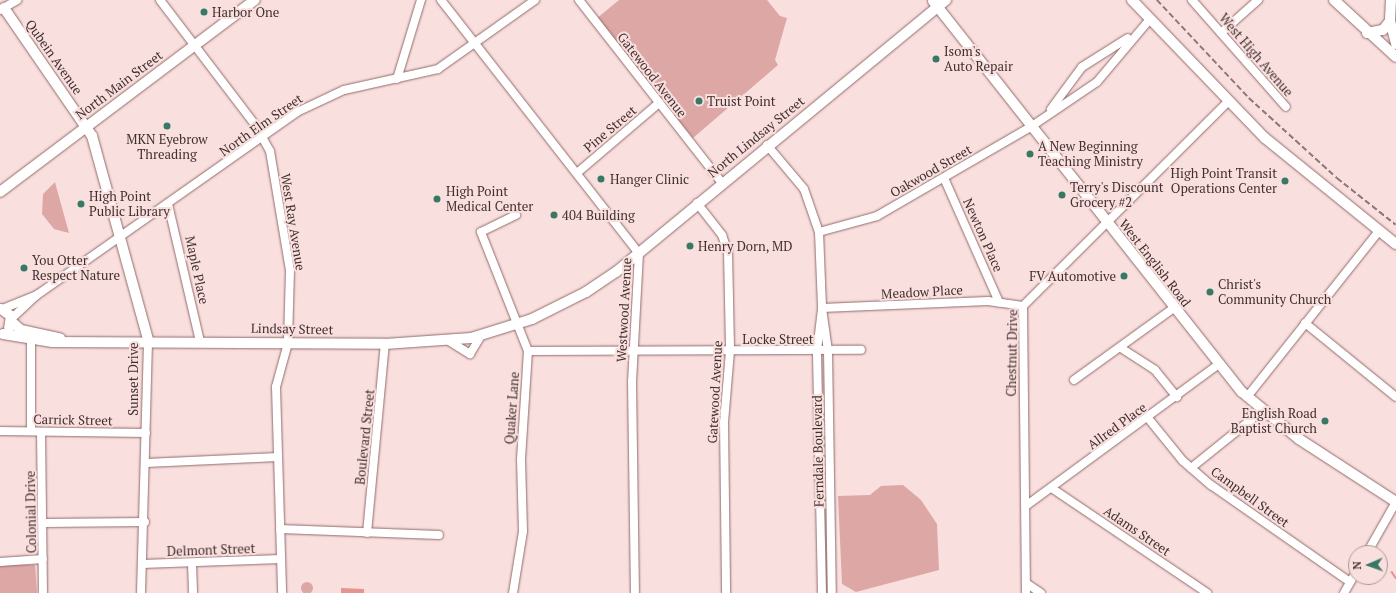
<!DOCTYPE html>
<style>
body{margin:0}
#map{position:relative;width:1396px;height:593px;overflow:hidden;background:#f9dfde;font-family:"PT Serif",serif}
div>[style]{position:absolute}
.green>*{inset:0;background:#dda7a5}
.round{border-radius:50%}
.water>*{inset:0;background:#e49592}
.stream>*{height:1.5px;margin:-0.75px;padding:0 0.75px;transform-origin:0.75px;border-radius:0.75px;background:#e49592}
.roads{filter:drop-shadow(0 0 1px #926b6a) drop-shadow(0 0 1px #926b6a)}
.minor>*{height:8px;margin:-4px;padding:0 4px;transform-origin:4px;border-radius:4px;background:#fff}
.major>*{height:10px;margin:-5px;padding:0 5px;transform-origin:5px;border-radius:5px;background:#fff}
.rail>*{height:1.5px;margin-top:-0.75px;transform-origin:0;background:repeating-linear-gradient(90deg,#8b7776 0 6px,transparent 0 9px)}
.dots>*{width:11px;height:11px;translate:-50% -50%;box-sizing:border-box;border:2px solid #f9dfde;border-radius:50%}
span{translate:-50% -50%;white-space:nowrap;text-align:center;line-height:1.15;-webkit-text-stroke:4px #f9dfde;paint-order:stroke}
.poi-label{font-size:13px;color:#41302f}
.left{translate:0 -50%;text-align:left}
.right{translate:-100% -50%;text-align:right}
.street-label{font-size:13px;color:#41302f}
.north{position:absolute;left:1348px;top:545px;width:40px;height:40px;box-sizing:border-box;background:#f9dfde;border:1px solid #af9998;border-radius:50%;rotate:268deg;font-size:11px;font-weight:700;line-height:16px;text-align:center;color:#41302f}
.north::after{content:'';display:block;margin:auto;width:14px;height:18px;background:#397865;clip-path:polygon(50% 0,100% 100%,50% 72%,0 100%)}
</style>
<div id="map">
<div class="green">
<div style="clip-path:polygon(619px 0,767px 0,780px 16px,787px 18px,775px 60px,778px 65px,693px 138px,596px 19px)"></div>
<div style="clip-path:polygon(55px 182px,56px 186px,69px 233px,54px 229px,42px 214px,43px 194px)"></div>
<div style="clip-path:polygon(903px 485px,921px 500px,937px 524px,939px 570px,856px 592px,842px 584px,838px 496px,870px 495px,881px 486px)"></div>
<div style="clip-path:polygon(0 564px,35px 565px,37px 593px,0 593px)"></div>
<div class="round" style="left:301px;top:582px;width:12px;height:12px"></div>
</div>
<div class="water">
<div style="clip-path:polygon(341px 588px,364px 589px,364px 593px,341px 593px)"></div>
</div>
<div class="stream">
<div style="left:1392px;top:572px;width:7px;rotate:56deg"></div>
</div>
<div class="roads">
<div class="minor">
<div style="left:160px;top:0;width:158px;rotate:52.7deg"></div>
<div style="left:256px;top:126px;width:29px;rotate:61deg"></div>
<div style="left:270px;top:151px;width:121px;rotate:80.5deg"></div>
<div style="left:290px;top:270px;width:73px;rotate:91.6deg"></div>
<div style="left:288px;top:343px;width:46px;rotate:105.3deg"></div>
<div style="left:276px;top:387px;width:206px;rotate:88.3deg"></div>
<div style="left:441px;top:0;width:321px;rotate:52deg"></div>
<div style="left:639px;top:253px;width:128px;rotate:93.1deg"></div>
<div style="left:632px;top:381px;width:212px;rotate:89.2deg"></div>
<div style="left:579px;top:0;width:232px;rotate:52deg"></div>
<div style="left:1192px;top:0;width:142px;rotate:48.7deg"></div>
<div style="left:0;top:10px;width:20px;rotate:-30deg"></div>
<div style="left:1221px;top:33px;width:50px;rotate:-41.7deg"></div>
<div style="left:397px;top:79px;width:83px;rotate:-73.1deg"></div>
<div style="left:1051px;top:109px;width:52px;rotate:-53.6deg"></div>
<div style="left:1082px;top:67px;width:54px;rotate:-32.2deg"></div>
<div style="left:767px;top:145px;width:57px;rotate:49.9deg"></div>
<div style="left:804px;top:189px;width:46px;rotate:70.8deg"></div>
<div style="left:819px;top:232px;width:76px;rotate:87.7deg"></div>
<div style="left:822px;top:308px;width:43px;rotate:82.1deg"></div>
<div style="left:828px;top:351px;width:242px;rotate:89.1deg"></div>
<div style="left:577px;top:173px;width:108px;rotate:-40.5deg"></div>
<div style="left:944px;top:178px;width:136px;rotate:66.1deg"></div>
<div style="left:697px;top:203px;width:41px;rotate:52deg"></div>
<div style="left:722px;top:235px;width:18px;rotate:71deg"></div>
<div style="left:728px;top:252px;width:99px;rotate:88.8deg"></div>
<div style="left:730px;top:351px;width:71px;rotate:94.8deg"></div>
<div style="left:724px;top:422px;width:171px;rotate:89.3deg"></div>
<div style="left:168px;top:204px;width:141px;rotate:76.9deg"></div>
<div style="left:819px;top:232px;width:60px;rotate:-15.4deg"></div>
<div style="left:877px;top:216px;width:179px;rotate:-30.1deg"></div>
<div style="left:1032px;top:126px;width:78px;rotate:-34.1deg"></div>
<div style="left:1097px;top:82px;width:82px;rotate:-49.9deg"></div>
<div style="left:822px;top:308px;width:166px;rotate:-2.4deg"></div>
<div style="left:988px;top:301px;width:35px;rotate:8deg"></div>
<div style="left:0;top:310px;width:38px;rotate:-22deg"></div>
<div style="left:12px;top:318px;width:34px;rotate:-43deg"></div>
<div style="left:37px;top:295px;width:318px;rotate:-35.1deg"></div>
<div style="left:297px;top:112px;width:52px;rotate:-25.1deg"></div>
<div style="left:344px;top:90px;width:96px;rotate:-12.6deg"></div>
<div style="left:438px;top:69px;width:119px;rotate:-35.4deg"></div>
<div style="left:1305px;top:323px;width:117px;rotate:39.1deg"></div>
<div style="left:31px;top:340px;width:91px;rotate:90deg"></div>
<div style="left:449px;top:341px;width:25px;rotate:32deg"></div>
<div style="left:470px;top:354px;width:21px;rotate:-59deg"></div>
<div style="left:1121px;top:348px;width:40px;rotate:32.9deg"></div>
<div style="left:1155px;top:370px;width:35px;rotate:51deg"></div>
<div style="left:528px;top:351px;width:333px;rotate:-0.2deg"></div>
<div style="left:1074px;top:380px;width:123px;rotate:-35.8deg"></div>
<div style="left:1247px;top:397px;width:212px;rotate:-51.5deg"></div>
<div style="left:1148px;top:418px;width:55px;rotate:50.9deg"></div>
<div style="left:1183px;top:461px;width:37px;rotate:41deg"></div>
<div style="left:1211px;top:485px;width:169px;rotate:34.9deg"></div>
<div style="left:0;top:431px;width:146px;rotate:0.8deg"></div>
<div style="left:41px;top:432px;width:161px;rotate:89.3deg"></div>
<div style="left:146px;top:463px;width:132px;rotate:-2.6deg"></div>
<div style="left:1191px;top:468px;width:91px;rotate:-38.8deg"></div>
<div style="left:1053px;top:489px;width:186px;rotate:34deg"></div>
<div style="left:1027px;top:505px;width:238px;rotate:-36.3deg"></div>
<div style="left:43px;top:523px;width:102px;rotate:-0.6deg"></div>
<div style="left:280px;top:529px;width:159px;rotate:2.2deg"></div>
<div style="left:367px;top:533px;width:190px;rotate:-84.6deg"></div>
<div style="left:1367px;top:553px;width:59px;rotate:-60.4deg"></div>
<div style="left:0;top:562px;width:43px;rotate:-4deg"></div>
<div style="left:192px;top:563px;width:30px;rotate:88deg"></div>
<div style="left:142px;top:564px;width:139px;rotate:-2.1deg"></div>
<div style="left:1026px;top:583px;width:18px;rotate:34deg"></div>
<div style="left:141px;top:593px;width:253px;rotate:-88.4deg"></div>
<div style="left:513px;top:593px;width:63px;rotate:-80.8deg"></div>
<div style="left:523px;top:531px;width:72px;rotate:-91.6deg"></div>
<div style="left:521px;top:459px;width:108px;rotate:-86.3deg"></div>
<div style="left:528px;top:351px;width:128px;rotate:-111.6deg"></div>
<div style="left:481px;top:232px;width:39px;rotate:-26deg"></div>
<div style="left:822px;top:593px;width:242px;rotate:-91.2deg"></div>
<div style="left:817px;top:351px;width:42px;rotate:-83.2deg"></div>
<div style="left:1026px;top:593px;width:287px;rotate:-90.6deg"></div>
<div style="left:1023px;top:306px;width:289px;rotate:-44.9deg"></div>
<div style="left:1344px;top:593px;width:24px;rotate:-60deg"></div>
</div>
<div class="major">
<div style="left:1132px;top:0;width:192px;rotate:46.1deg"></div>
<div style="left:1265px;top:138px;width:169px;rotate:39deg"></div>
<div style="left:1334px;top:0;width:84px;rotate:42.6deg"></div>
<div style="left:1391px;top:0;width:21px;rotate:93deg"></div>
<div style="left:1390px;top:21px;width:24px;rotate:75deg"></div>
<div style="left:933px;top:1px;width:498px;rotate:51.7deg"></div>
<div style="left:1242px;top:392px;width:74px;rotate:39.5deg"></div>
<div style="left:1299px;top:439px;width:116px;rotate:33deg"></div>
<div style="left:4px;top:8px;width:155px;rotate:55.5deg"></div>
<div style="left:92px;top:136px;width:212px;rotate:74.6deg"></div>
<div style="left:1367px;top:33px;width:16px;rotate:-11deg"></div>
<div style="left:1383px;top:30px;width:11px;rotate:-52deg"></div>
<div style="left:0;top:192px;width:319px;rotate:-37deg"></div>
<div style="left:1px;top:309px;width:12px;rotate:35deg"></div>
<div style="left:11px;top:316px;width:12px;rotate:99deg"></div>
<div style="left:13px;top:323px;width:11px;rotate:41deg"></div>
<div style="left:21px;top:330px;width:40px;rotate:12deg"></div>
<div style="left:3px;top:334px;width:50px;rotate:9.3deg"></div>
<div style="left:52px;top:342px;width:333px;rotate:0.3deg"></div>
<div style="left:385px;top:344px;width:86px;rotate:-4deg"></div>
<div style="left:471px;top:338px;width:64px;rotate:-17.3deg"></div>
<div style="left:532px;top:319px;width:60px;rotate:-26.6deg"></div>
<div style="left:586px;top:292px;width:36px;rotate:-34deg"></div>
<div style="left:616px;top:272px;width:428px;rotate:-39.5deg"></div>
</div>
</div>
<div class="rail">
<div style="left:1157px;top:0;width:134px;rotate:46.8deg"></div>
<div style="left:1249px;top:98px;width:119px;rotate:42.3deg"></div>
<div style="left:1337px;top:178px;width:75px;rotate:38.5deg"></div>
</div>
<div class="dots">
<div style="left:204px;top:12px;background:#397865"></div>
<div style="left:936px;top:59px;background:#397865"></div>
<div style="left:699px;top:101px;background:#397865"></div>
<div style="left:167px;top:126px;background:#397865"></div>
<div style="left:1030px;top:154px;background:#397865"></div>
<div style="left:601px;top:179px;background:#397865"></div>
<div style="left:1285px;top:181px;background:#397865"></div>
<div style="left:1062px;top:195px;background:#397865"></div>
<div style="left:437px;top:199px;background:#397865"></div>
<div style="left:81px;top:204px;background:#397865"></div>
<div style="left:554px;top:215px;background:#397865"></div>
<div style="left:690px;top:246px;background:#397865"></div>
<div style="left:24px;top:268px;background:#397865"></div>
<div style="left:1124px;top:276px;background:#397865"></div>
<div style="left:1210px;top:292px;background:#397865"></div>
<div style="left:1325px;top:421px;background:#397865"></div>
</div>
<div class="poi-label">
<span class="left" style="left:212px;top:12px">Harbor One</span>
<span class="left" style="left:944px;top:59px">Isom's<br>Auto Repair</span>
<span class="left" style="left:707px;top:101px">Truist Point</span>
<span style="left:167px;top:147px">MKN Eyebrow<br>Threading</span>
<span class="left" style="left:1038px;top:154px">A New Beginning<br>Teaching Ministry</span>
<span class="right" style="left:1277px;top:181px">High Point Transit<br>Operations Center</span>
<span class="left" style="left:610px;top:179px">Hanger Clinic</span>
<span class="left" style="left:1070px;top:195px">Terry's Discount<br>Grocery #2</span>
<span class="left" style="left:446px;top:199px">High Point<br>Medical Center</span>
<span class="left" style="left:89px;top:204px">High Point<br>Public Library</span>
<span class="left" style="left:562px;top:215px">404 Building</span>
<span class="left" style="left:698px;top:246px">Henry Dorn, MD</span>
<span class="left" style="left:32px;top:268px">You Otter<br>Respect Nature</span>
<span class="right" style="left:1116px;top:276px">FV Automotive</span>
<span class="left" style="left:1218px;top:292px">Christ's<br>Community Church</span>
<span class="right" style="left:1317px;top:421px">English Road<br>Baptist Church</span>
</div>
<div class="street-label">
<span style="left:1256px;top:55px;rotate:49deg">West High Avenue</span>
<span style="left:54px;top:57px;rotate:55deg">Qubein Avenue</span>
<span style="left:652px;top:75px;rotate:52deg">Gatewood Avenue</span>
<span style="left:119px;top:85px;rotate:-37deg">North Main Street</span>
<span style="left:261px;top:125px;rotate:-35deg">North Elm Street</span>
<span style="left:610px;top:129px;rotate:-40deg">Pine Street</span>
<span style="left:756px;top:137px;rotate:-39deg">North Lindsay Street</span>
<span style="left:931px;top:171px;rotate:-30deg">Oakwood Street</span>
<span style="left:293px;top:222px;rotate:81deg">West Ray Avenue</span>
<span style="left:983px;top:235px;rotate:66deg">Newton Place</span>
<span style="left:1155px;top:263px;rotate:52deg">West English Road</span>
<span style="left:197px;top:270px;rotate:78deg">Maple Place</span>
<span style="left:922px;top:292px;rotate:-3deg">Meadow Place</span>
<span style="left:624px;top:310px;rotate:-87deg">Westwood Avenue</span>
<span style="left:292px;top:329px;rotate:1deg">Lindsay Street</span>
<span style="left:778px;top:339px">Locke Street</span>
<span style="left:1012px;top:353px;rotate:-89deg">Chestnut Drive</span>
<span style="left:133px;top:379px;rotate:-90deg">Sunset Drive</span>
<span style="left:715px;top:392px;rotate:-87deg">Gatewood Avenue</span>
<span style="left:512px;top:408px;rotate:-86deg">Quaker Lane</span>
<span style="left:73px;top:420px;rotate:1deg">Carrick Street</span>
<span style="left:1117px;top:426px;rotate:-36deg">Allred Place</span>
<span style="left:365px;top:437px;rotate:-84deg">Boulevard Street</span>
<span style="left:818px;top:451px;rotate:-91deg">Ferndale Boulevard</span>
<span style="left:1250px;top:497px;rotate:36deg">Campbell Street</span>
<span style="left:31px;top:512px;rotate:-91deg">Colonial Drive</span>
<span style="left:1137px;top:531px;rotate:34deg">Adams Street</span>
<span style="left:211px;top:550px;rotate:-2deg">Delmont Street</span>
</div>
<div class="north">N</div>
</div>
